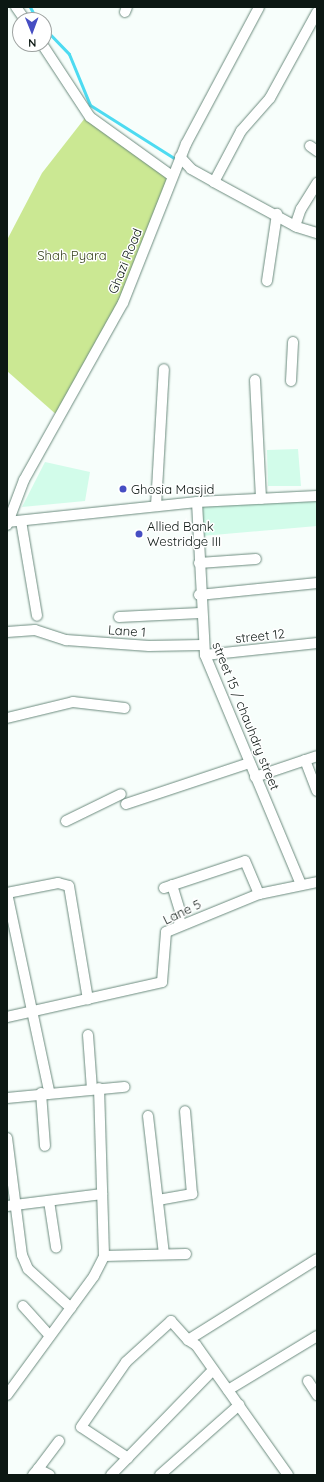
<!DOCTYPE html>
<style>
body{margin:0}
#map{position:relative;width:324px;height:1482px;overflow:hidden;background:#f7fefb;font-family:Quicksand,sans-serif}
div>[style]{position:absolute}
.built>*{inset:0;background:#d2fcea}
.green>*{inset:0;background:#cbe893}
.stream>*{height:3px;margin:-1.5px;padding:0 1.5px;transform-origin:1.5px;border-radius:1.5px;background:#4ddbf1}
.roads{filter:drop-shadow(0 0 1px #6c8b7e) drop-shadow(0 0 1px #6c8b7e)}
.minor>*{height:10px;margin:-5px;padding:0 5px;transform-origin:5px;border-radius:5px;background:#fff}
.dots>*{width:11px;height:11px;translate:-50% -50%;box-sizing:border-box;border:2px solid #fff;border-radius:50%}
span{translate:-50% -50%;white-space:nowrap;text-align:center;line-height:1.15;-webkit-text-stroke:3px #fff;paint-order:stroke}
.park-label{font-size:13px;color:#36421c}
.street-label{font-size:13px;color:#0c1813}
.poi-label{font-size:13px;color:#0c1813}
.left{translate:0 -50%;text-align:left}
.frame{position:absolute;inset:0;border:8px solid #0c1813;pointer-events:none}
.north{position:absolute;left:12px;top:12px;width:40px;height:40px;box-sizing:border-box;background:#fff;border:1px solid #9ea3a1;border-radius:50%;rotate:179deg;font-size:11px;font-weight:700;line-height:16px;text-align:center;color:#0c1813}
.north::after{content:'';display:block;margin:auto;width:14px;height:18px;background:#464ec3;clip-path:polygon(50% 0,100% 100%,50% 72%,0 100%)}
</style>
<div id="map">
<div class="built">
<div style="clip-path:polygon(298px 449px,301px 486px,268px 486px,267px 450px)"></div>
<div style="clip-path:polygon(45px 462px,90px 472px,85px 501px,22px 507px)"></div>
<div style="clip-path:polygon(317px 496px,317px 526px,202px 536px,197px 502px)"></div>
</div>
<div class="green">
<div style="clip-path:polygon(85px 118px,172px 176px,123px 303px,58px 416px,7px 371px,7px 240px,42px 173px)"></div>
</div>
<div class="stream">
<div style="left:30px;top:7px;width:15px;rotate:62deg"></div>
<div style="left:44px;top:28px;width:36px;rotate:46deg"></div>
<div style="left:69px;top:54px;width:55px;rotate:67.6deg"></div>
<div style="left:90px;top:105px;width:103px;rotate:32.3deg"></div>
</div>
<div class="roads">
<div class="minor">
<div style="left:16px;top:7px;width:16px;rotate:55deg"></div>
<div style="left:125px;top:12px;width:5px;rotate:-68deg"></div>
<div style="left:42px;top:44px;width:87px;rotate:56.7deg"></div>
<div style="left:90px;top:117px;width:101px;rotate:35.7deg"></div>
<div style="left:310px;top:146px;width:9px;rotate:36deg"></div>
<div style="left:180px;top:157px;width:16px;rotate:47deg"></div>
<div style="left:191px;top:169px;width:26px;rotate:29deg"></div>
<div style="left:214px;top:182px;width:94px;rotate:28.5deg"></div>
<div style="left:297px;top:227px;width:21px;rotate:17deg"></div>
<div style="left:214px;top:182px;width:58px;rotate:-62.1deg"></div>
<div style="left:241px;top:131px;width:44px;rotate:-48.7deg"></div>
<div style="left:270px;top:98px;width:98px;rotate:-61.3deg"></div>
<div style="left:295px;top:226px;width:18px;rotate:-71deg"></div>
<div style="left:301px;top:209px;width:31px;rotate:-58deg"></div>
<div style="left:267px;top:281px;width:68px;rotate:-81.5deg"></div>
<div style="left:255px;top:380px;width:119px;rotate:87.1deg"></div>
<div style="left:291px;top:381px;width:39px;rotate:-87deg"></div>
<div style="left:197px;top:502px;width:153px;rotate:87deg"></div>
<div style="left:205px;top:655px;width:248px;rotate:67.3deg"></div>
<div style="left:156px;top:506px;width:137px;rotate:-86.7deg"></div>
<div style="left:21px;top:521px;width:96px;rotate:80.4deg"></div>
<div style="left:7px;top:522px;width:191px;rotate:-6deg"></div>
<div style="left:197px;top:502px;width:120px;rotate:-2.9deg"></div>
<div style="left:7px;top:525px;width:48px;rotate:-69.3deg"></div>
<div style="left:24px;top:480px;width:203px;rotate:-60.8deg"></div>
<div style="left:123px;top:303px;width:171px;rotate:-68.4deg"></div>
<div style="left:186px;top:144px;width:155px;rotate:-61.9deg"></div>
<div style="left:199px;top:563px;width:57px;rotate:-4deg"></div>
<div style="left:199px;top:595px;width:119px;rotate:-5.8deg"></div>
<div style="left:119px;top:617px;width:81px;rotate:-2.8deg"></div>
<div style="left:7px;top:632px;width:28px;rotate:-4deg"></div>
<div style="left:35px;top:630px;width:33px;rotate:18deg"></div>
<div style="left:66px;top:640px;width:83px;rotate:4.1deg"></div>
<div style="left:149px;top:646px;width:53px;rotate:-1.1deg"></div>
<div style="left:205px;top:655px;width:113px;rotate:-6.1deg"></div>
<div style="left:7px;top:718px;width:68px;rotate:-13.6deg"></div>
<div style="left:73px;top:702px;width:52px;rotate:6.6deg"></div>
<div style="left:305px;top:760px;width:33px;rotate:69deg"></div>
<div style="left:255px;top:777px;width:65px;rotate:-18.7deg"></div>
<div style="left:126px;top:804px;width:130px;rotate:-18.4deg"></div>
<div style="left:66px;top:821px;width:61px;rotate:-26.1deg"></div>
<div style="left:172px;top:885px;width:27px;rotate:73deg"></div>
<div style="left:180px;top:911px;width:15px;rotate:94deg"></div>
<div style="left:164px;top:888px;width:85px;rotate:-18.4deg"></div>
<div style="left:245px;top:861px;width:36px;rotate:67deg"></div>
<div style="left:7px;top:893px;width:202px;rotate:78deg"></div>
<div style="left:7px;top:893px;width:52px;rotate:-11.1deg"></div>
<div style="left:58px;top:883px;width:11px;rotate:15deg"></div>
<div style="left:69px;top:886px;width:115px;rotate:80.5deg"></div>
<div style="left:7px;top:1017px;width:159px;rotate:-12.7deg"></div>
<div style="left:162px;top:982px;width:50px;rotate:-85.4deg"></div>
<div style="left:166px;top:932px;width:100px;rotate:-22.2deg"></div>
<div style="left:259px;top:894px;width:59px;rotate:-11.7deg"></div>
<div style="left:88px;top:1035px;width:54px;rotate:85.8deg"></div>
<div style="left:41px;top:1093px;width:53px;rotate:85.7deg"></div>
<div style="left:7px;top:1098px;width:118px;rotate:-5.4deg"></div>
<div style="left:148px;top:1116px;width:139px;rotate:83.4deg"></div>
<div style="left:7px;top:1138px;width:118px;rotate:82.7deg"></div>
<div style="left:22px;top:1255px;width:15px;rotate:67deg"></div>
<div style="left:28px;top:1269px;width:58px;rotate:42.2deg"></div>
<div style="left:158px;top:1200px;width:35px;rotate:-10deg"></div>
<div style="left:192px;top:1194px;width:83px;rotate:-94.8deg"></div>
<div style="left:49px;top:1201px;width:47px;rotate:81.3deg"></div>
<div style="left:7px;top:1206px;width:96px;rotate:-7.2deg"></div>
<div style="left:104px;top:1256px;width:82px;rotate:-1.4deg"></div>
<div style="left:23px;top:1306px;width:40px;rotate:48deg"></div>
<div style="left:308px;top:1381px;width:17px;rotate:57deg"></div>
<div style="left:228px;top:1390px;width:104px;rotate:-31.2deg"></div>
<div style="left:7px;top:1395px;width:147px;rotate:-53.8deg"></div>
<div style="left:94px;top:1276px;width:22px;rotate:-63deg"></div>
<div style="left:104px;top:1256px;width:168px;rotate:-91.7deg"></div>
<div style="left:128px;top:1458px;width:56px;rotate:-146.6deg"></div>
<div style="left:81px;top:1427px;width:79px;rotate:-55.3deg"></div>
<div style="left:126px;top:1362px;width:61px;rotate:-42.3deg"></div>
<div style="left:171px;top:1321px;width:25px;rotate:48deg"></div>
<div style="left:38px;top:1469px;width:35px;rotate:-53deg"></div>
<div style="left:33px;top:1475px;width:8px;rotate:-50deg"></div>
<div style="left:38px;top:1469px;width:13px;rotate:27deg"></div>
<div style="left:111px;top:1475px;width:146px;rotate:-45.8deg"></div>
<div style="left:160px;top:1475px;width:106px;rotate:-41.5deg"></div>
<div style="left:288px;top:1475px;width:159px;rotate:-125.3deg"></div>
<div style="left:196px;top:1345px;width:9px;rotate:-148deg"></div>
<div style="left:188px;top:1340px;width:152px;rotate:-32.1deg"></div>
</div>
</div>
<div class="dots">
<div style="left:123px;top:489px;background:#464ec3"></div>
<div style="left:139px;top:534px;background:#464ec3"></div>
</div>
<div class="park-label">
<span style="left:72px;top:255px">Shah Pyara</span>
</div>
<div class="street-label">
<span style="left:125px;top:261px;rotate:-68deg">Ghazi Road</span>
<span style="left:127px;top:631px;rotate:4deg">Lane 1</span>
<span style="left:260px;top:636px;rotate:-6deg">street 12</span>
<span style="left:246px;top:716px;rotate:68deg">street 15 / chauhdry street</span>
<span style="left:182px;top:912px;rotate:-26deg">Lane 5</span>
</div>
<div class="poi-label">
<span class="left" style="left:131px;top:489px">Ghosia Masjid</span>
<span class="left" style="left:147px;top:534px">Allied Bank<br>Westridge III</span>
</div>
<div class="frame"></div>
<div class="north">N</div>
</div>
